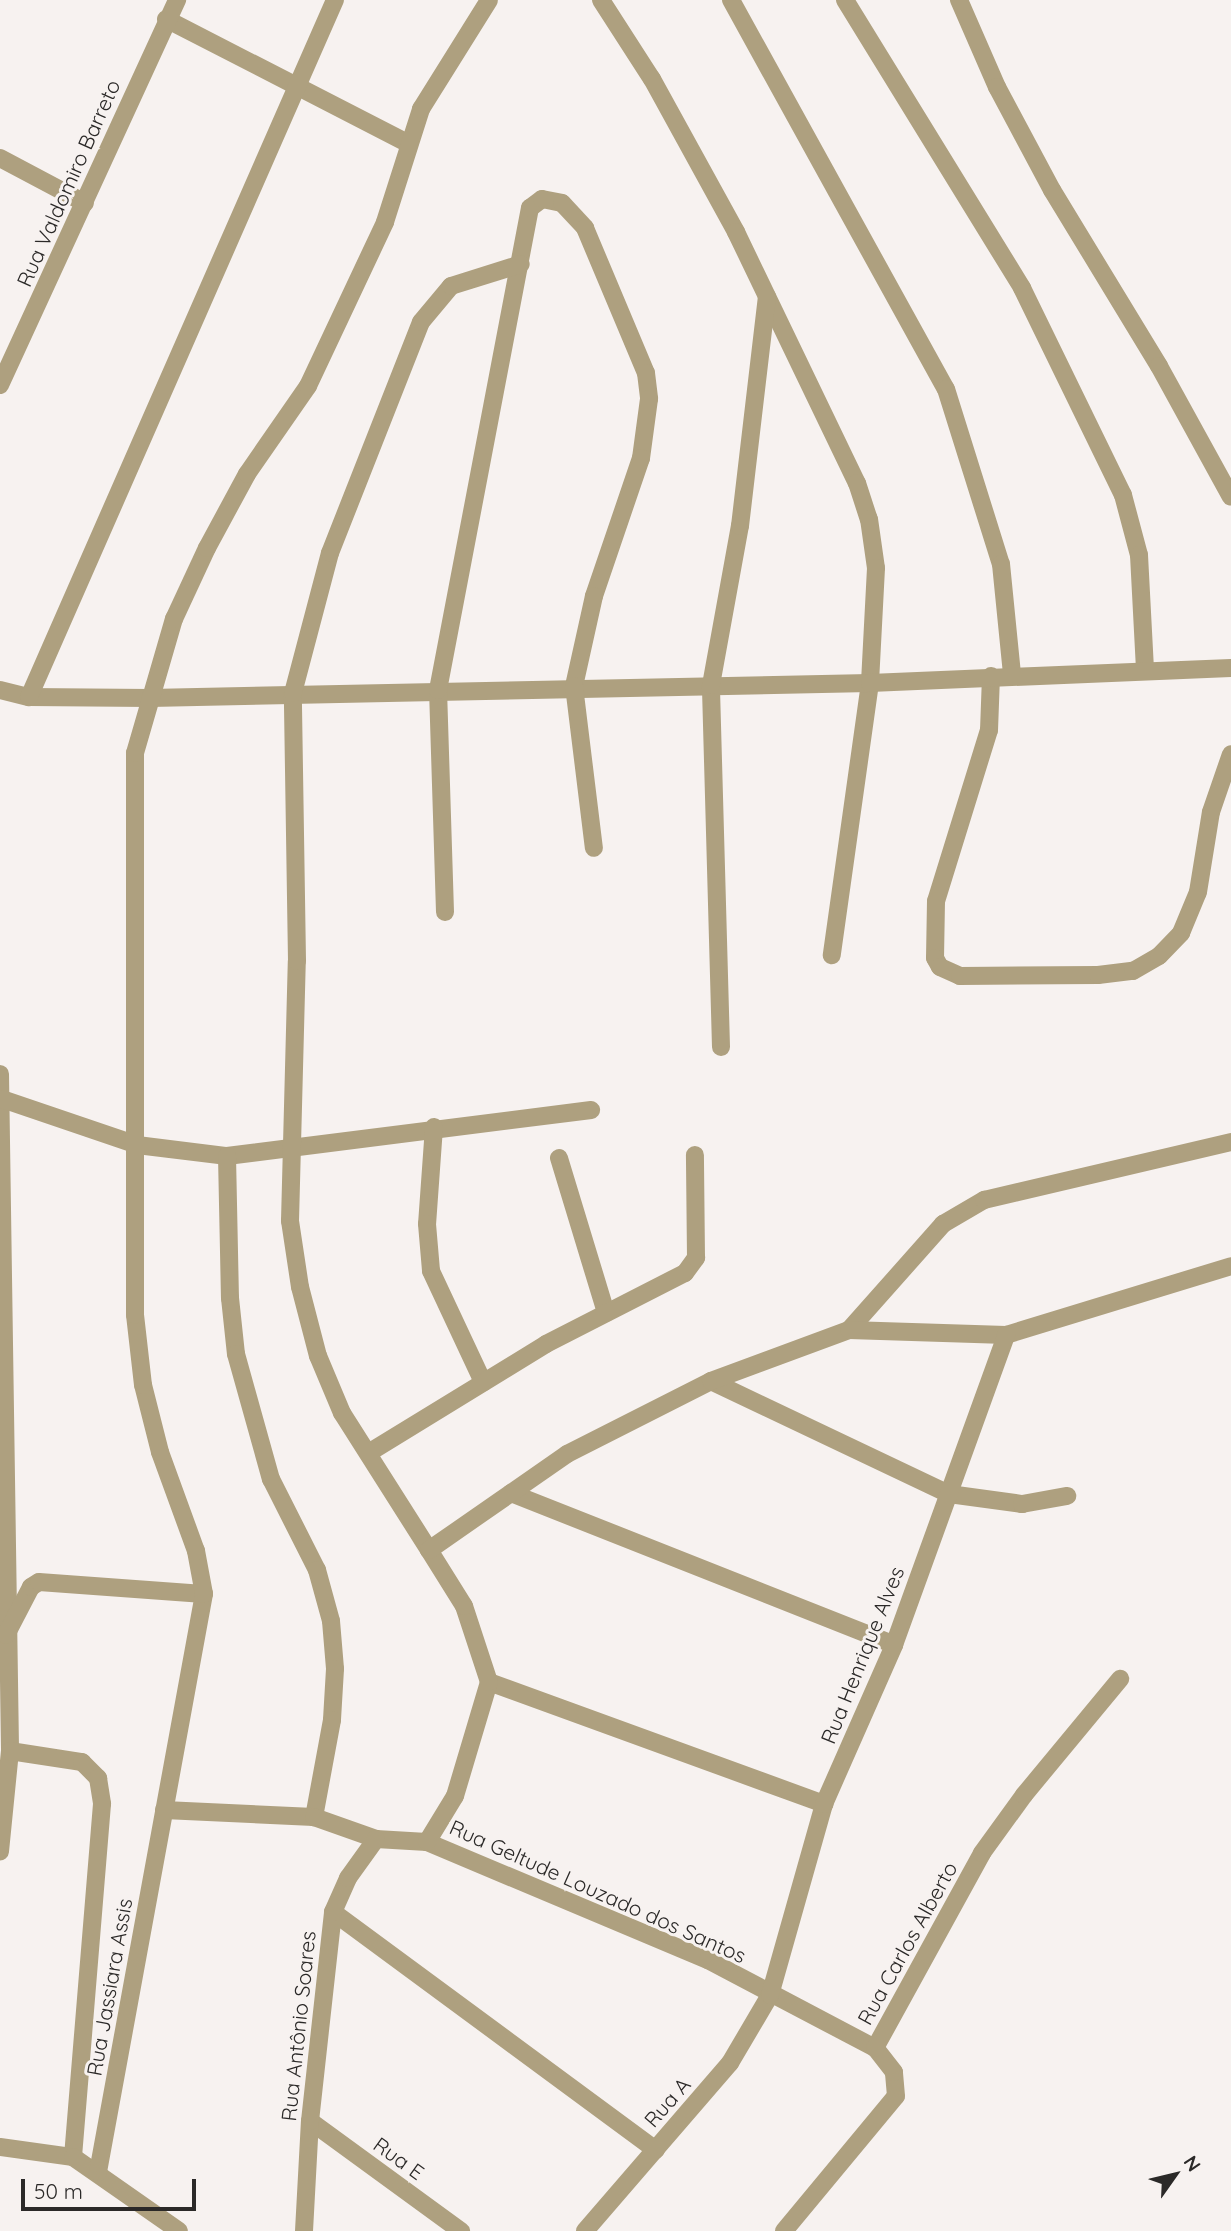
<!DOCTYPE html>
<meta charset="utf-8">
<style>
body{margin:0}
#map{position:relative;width:1231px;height:2231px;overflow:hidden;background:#f7f2f0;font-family:Quicksand,sans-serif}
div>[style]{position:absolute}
.street>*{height:18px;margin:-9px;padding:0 9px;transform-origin:9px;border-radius:9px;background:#aea07f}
span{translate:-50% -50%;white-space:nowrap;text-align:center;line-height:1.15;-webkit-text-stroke:6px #f7f2f0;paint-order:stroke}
.street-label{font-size:21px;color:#2b2928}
.north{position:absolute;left:1140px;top:2140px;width:70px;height:70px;-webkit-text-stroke:5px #f7f2f0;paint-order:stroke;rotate:56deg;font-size:19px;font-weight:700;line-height:28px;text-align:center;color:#2b2928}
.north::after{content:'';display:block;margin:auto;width:24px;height:32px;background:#2b2928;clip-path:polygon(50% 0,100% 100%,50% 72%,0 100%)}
.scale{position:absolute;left:21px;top:2179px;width:175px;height:32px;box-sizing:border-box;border:4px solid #2b2928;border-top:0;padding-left:9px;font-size:21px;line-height:24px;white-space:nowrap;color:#2b2928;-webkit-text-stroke:5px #f7f2f0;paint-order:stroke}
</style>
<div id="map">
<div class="street">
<div style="left:601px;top:0;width:94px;rotate:57.2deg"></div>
<div style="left:652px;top:79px;width:175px;rotate:61.2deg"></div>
<div style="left:736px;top:232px;width:279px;rotate:64.3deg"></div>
<div style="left:857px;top:483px;width:38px;rotate:72deg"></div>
<div style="left:869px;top:519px;width:49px;rotate:81.9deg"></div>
<div style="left:876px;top:568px;width:115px;rotate:93deg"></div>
<div style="left:870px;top:683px;width:275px;rotate:98deg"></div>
<div style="left:731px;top:0;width:444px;rotate:61.1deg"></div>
<div style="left:946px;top:389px;width:183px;rotate:72.6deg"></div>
<div style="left:1001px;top:564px;width:112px;rotate:84.3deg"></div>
<div style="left:845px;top:0;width:338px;rotate:58.4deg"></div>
<div style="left:1022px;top:288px;width:230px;rotate:64deg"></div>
<div style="left:1123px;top:495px;width:62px;rotate:75.1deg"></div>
<div style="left:1139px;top:555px;width:113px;rotate:87deg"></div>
<div style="left:959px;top:0;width:95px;rotate:66.4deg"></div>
<div style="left:997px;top:87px;width:117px;rotate:61.9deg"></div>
<div style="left:1052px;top:190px;width:206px;rotate:58.7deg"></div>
<div style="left:1159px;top:366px;width:149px;rotate:61.2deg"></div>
<div style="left:166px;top:19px;width:271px;rotate:27.2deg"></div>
<div style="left:0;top:158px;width:96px;rotate:27.9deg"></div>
<div style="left:0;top:385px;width:424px;rotate:-65.3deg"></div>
<div style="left:991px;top:676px;width:54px;rotate:92.1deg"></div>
<div style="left:989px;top:730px;width:179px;rotate:107.2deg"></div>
<div style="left:936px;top:901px;width:57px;rotate:91deg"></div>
<div style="left:935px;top:958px;width:10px;rotate:61deg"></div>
<div style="left:940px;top:967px;width:22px;rotate:24deg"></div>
<div style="left:960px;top:976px;width:138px;rotate:-0.4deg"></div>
<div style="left:1098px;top:975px;width:35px;rotate:-7deg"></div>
<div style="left:1133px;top:971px;width:30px;rotate:-30deg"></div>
<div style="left:1159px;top:956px;width:32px;rotate:-46deg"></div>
<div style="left:1181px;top:933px;width:44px;rotate:-67.5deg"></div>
<div style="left:1198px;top:892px;width:81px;rotate:-80.8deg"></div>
<div style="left:1211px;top:812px;width:61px;rotate:-71deg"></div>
<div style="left:0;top:690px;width:30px;rotate:14deg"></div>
<div style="left:29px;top:697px;width:121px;rotate:0.5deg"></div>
<div style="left:150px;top:698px;width:720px;rotate:-1.19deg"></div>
<div style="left:870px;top:683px;width:361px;rotate:-2.4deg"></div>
<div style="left:29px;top:697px;width:761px;rotate:-66.3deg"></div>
<div style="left:445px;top:912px;width:222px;rotate:-91.8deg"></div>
<div style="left:438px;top:690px;width:491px;rotate:-79.2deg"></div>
<div style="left:530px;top:208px;width:15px;rotate:-37deg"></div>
<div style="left:542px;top:199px;width:20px;rotate:11deg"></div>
<div style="left:562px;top:203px;width:34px;rotate:47deg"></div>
<div style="left:585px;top:228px;width:157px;rotate:67.2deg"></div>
<div style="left:646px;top:373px;width:26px;rotate:83deg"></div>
<div style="left:649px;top:399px;width:60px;rotate:97.7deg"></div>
<div style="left:641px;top:458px;width:146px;rotate:108.8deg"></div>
<div style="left:594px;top:596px;width:92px;rotate:102.5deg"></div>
<div style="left:574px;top:686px;width:163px;rotate:83deg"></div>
<div style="left:721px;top:1047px;width:362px;rotate:-91.6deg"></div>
<div style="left:711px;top:685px;width:162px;rotate:-79.7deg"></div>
<div style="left:740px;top:526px;width:231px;rotate:-83.3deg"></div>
<div style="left:0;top:1074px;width:677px;rotate:89.15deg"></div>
<div style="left:10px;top:1751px;width:101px;rotate:95.7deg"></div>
<div style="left:2px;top:1099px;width:143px;rotate:18.8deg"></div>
<div style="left:137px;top:1145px;width:91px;rotate:7deg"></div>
<div style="left:227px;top:1156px;width:367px;rotate:-7.2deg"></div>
<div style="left:434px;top:1127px;width:97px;rotate:94.1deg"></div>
<div style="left:427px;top:1224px;width:47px;rotate:85.1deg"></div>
<div style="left:431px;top:1271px;width:123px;rotate:64.9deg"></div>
<div style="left:227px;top:1156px;width:142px;rotate:88.8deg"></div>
<div style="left:230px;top:1298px;width:56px;rotate:83.9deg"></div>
<div style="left:236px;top:1354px;width:130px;rotate:74.4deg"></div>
<div style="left:271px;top:1479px;width:102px;rotate:63.2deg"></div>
<div style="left:317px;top:1570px;width:53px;rotate:74.6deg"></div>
<div style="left:331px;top:1621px;width:48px;rotate:85.2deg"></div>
<div style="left:335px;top:1669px;width:51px;rotate:93.4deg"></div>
<div style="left:332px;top:1720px;width:99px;rotate:100.5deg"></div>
<div style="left:559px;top:1158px;width:162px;rotate:73.1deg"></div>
<div style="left:849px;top:1330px;width:142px;rotate:-48.4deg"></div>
<div style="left:943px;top:1224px;width:48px;rotate:-30.3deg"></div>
<div style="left:984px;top:1200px;width:254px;rotate:-13.2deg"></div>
<div style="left:711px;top:1381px;width:263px;rotate:25.4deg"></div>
<div style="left:949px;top:1494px;width:74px;rotate:7.8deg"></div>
<div style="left:1022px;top:1504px;width:46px;rotate:-10.1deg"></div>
<div style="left:370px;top:1452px;width:206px;rotate:-31.5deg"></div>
<div style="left:546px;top:1344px;width:156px;rotate:-27.1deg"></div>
<div style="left:685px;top:1273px;width:19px;rotate:-54deg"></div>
<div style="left:696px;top:1258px;width:103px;rotate:-90.6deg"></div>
<div style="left:511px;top:1493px;width:412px;rotate:21.6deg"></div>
<div style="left:429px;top:1550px;width:162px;rotate:-122.4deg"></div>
<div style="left:342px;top:1413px;width:62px;rotate:-112.8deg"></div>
<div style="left:318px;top:1356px;width:71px;rotate:-104.6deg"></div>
<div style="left:300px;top:1287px;width:67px;rotate:-98.6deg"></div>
<div style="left:290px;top:1221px;width:260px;rotate:-88.5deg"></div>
<div style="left:297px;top:961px;width:268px;rotate:-90.9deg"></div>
<div style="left:293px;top:693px;width:145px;rotate:-75.2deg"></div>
<div style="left:330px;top:553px;width:248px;rotate:-68.5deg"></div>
<div style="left:421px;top:322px;width:47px;rotate:-50.2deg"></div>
<div style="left:451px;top:286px;width:73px;rotate:-17.4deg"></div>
<div style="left:6px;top:1635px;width:54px;rotate:-62.5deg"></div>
<div style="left:31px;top:1587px;width:9px;rotate:-32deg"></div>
<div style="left:39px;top:1582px;width:165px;rotate:4.2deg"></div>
<div style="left:489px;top:1682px;width:357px;rotate:20deg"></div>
<div style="left:10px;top:1751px;width:73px;rotate:8.7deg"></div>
<div style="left:82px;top:1762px;width:23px;rotate:45deg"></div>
<div style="left:98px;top:1778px;width:26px;rotate:81deg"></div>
<div style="left:102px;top:1804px;width:354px;rotate:94.7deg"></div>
<div style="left:164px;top:1810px;width:150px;rotate:2.7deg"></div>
<div style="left:314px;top:1817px;width:66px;rotate:19.5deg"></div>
<div style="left:376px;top:1839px;width:51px;rotate:3.4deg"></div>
<div style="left:427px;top:1842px;width:305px;rotate:22.8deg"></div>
<div style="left:708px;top:1960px;width:189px;rotate:27.8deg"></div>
<div style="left:427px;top:1842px;width:54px;rotate:-58.7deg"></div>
<div style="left:455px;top:1796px;width:119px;rotate:-73.4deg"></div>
<div style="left:489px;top:1682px;width:80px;rotate:-108.2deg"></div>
<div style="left:464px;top:1606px;width:66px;rotate:-122deg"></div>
<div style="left:429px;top:1550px;width:168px;rotate:-34.8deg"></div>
<div style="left:567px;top:1454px;width:161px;rotate:-26.9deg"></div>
<div style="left:711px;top:1381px;width:147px;rotate:-20.3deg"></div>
<div style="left:849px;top:1330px;width:157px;rotate:1.8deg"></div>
<div style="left:1006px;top:1335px;width:235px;rotate:-17deg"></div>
<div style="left:333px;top:1912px;width:401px;rotate:36.4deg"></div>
<div style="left:310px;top:2121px;width:187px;rotate:36.1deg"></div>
<div style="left:0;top:2147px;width:74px;rotate:7.8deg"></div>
<div style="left:73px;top:2157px;width:129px;rotate:34.9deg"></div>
<div style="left:98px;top:2172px;width:588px;rotate:-79.61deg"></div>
<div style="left:204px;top:1594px;width:44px;rotate:-100.5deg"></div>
<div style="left:196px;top:1551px;width:105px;rotate:-110deg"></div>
<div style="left:160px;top:1452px;width:69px;rotate:-104.2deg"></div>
<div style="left:143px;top:1385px;width:70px;rotate:-96.5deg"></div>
<div style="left:135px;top:1315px;width:562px;rotate:-90deg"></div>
<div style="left:135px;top:753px;width:140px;rotate:-73.8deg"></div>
<div style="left:174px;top:619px;width:78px;rotate:-65.1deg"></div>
<div style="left:207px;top:548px;width:84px;rotate:-61.6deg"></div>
<div style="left:247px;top:474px;width:107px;rotate:-55.3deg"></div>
<div style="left:308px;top:386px;width:181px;rotate:-64.8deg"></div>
<div style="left:385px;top:222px;width:119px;rotate:-72.3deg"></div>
<div style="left:421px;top:109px;width:128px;rotate:-58deg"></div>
<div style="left:304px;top:2231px;width:110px;rotate:-86.9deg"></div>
<div style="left:310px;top:2121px;width:210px;rotate:-83.7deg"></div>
<div style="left:333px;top:1912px;width:37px;rotate:-66deg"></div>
<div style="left:348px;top:1878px;width:48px;rotate:-54.3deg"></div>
<div style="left:585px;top:2231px;width:222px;rotate:-49.2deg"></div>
<div style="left:730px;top:2063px;width:79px;rotate:-59.5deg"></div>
<div style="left:770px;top:1995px;width:198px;rotate:-74.2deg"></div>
<div style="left:824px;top:1804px;width:174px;rotate:-66.2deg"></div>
<div style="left:894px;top:1645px;width:330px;rotate:-70.1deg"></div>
<div style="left:784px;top:2231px;width:175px;rotate:-50.3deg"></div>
<div style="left:896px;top:2096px;width:24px;rotate:-95deg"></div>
<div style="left:894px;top:2072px;width:31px;rotate:-128deg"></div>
<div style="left:875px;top:2048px;width:222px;rotate:-61.2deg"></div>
<div style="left:982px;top:1853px;width:72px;rotate:-54.1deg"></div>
<div style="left:1024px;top:1795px;width:151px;rotate:-50.4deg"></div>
</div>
<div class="street-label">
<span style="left:68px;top:183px;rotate:-66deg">Rua Valdomiro Barreto</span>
<span style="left:862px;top:1655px;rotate:-68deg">Rua Henrique Alves</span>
<span style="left:598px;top:1891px;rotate:24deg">Rua Geltude Louzado dos Santos</span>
<span style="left:907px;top:1943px;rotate:-61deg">Rua Carlos Alberto</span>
<span style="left:109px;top:1987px;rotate:-80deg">Rua Jassiara Assis</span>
<span style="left:298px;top:2026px;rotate:-84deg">Rua Antônio Soares</span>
<span style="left:667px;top:2102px;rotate:-49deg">Rua A</span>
<span style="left:399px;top:2158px;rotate:36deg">Rua E</span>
</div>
<div class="north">N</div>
<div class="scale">50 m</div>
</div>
